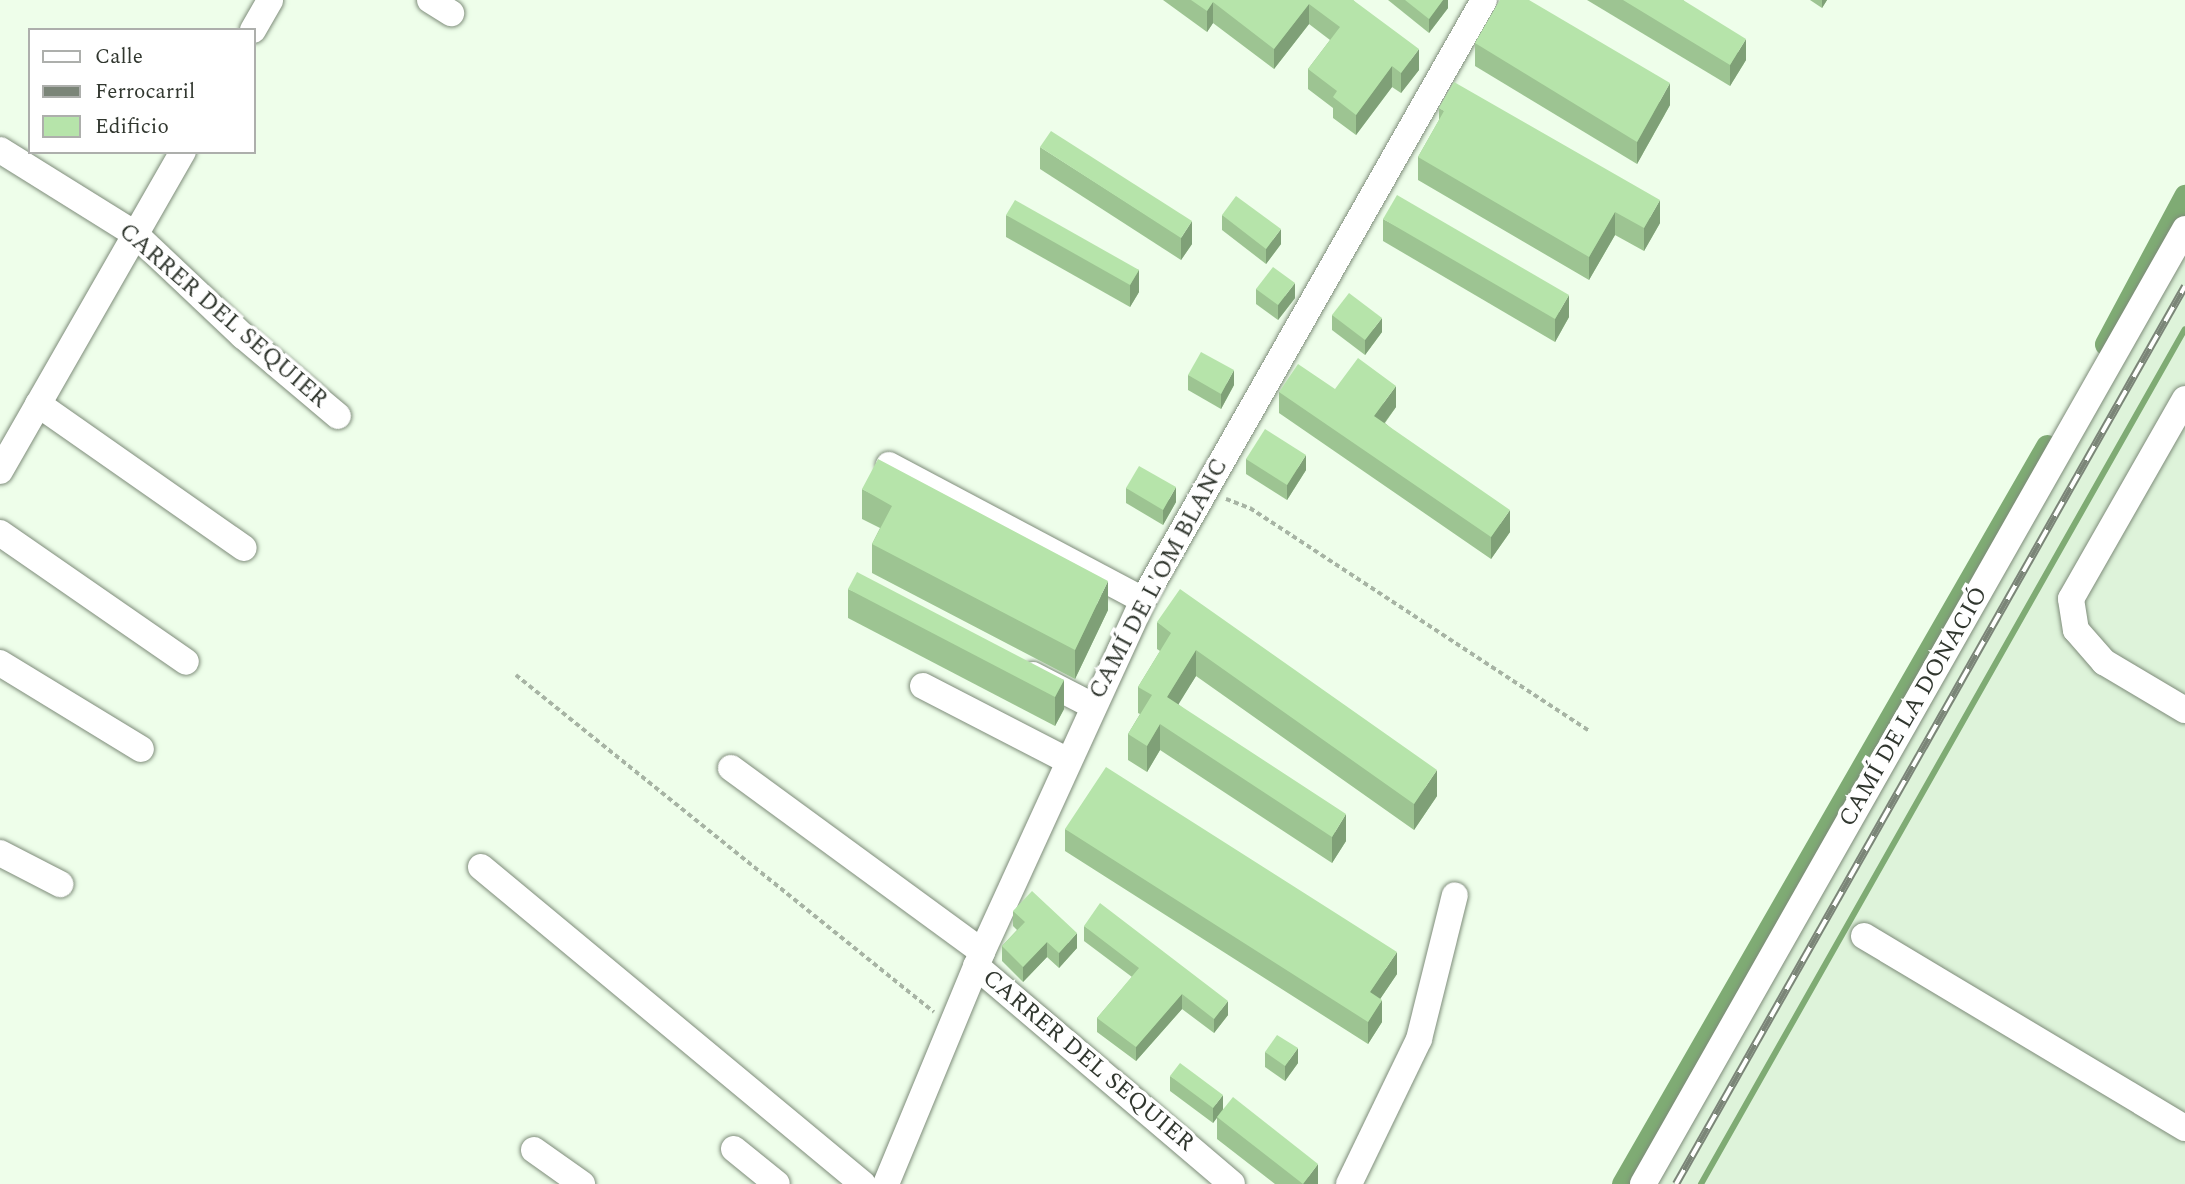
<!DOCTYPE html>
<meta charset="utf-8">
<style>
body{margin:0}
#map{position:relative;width:2185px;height:1184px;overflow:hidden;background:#eefeea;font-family:Spectral,serif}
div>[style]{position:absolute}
.built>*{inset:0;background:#def3da}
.stream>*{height:6px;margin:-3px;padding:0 3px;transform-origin:3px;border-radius:3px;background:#7fab74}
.canal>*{height:23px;margin:-11.5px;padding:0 11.5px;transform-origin:11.5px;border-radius:11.5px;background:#7fab74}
.path>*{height:3.5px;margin-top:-1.75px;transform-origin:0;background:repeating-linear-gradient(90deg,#a7b4a4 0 5px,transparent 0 8.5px)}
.roads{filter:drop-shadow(0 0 2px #7e8c7a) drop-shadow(0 0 2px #7e8c7a)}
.minor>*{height:26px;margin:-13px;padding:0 13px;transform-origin:13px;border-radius:13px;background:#fff}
.rail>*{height:8px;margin-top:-4px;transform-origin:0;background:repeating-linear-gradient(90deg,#fff 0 16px,#7b8578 0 32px);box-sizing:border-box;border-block:2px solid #7b8578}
.wall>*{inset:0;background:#9dc492}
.shaded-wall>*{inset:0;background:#7fa077}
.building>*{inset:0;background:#b6e4aa}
span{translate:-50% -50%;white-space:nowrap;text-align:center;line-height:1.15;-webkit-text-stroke:7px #fff;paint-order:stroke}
.street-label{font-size:24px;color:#31372f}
.legend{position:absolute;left:28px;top:28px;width:228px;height:126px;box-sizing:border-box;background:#fff;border:2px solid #adafac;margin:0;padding:9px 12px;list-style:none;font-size:21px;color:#31372f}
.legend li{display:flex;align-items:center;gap:14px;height:35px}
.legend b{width:35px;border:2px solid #adafac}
</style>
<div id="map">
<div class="built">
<div style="clip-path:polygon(2185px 203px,2185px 1184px,1634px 1184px)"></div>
</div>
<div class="stream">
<div style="left:1701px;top:1184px;width:982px;rotate:-60.49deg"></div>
</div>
<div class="canal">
<div style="left:2106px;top:344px;width:168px;rotate:-61.9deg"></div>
<div style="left:1623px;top:1184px;width:851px;rotate:-60.12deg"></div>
</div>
<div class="path">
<div style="left:1226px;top:499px;width:26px;rotate:21deg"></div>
<div style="left:1250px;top:508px;width:406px;rotate:33.3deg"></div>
<div style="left:516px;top:675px;width:537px;rotate:38.88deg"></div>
</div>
<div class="roads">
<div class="minor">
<div style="left:430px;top:0;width:25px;rotate:32deg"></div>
<div style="left:253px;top:30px;width:34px;rotate:-60deg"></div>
<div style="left:0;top:150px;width:159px;rotate:31.9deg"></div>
<div style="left:135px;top:234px;width:149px;rotate:43.4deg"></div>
<div style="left:243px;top:336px;width:124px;rotate:40.1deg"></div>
<div style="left:2185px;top:399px;width:230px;rotate:119.7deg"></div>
<div style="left:2071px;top:599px;width:31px;rotate:81deg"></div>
<div style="left:2076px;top:630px;width:43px;rotate:48.8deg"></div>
<div style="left:2104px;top:662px;width:94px;rotate:30.7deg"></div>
<div style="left:38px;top:404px;width:251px;rotate:35deg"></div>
<div style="left:889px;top:465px;width:288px;rotate:28deg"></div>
<div style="left:0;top:471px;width:368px;rotate:-60.2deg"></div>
<div style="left:0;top:533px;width:226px;rotate:34.7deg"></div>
<div style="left:0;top:663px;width:165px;rotate:31.4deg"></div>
<div style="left:1033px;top:675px;width:65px;rotate:27.3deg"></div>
<div style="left:923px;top:686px;width:163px;rotate:27.3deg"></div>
<div style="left:731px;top:768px;width:311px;rotate:36.2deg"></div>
<div style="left:0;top:853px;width:68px;rotate:27.3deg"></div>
<div style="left:481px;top:867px;width:496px;rotate:39.7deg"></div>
<div style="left:1864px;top:936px;width:374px;rotate:30.9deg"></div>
<div style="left:976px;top:966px;width:336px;rotate:40.4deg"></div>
<div style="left:734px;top:1149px;width:55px;rotate:39.1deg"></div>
<div style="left:534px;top:1150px;width:59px;rotate:35.3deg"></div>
<div style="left:886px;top:1184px;width:251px;rotate:-67.5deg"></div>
<div style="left:982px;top:952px;width:387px;rotate:-65.4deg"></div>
<div style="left:1143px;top:600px;width:690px;rotate:-60.39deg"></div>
<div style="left:1349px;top:1184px;width:161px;rotate:-64.2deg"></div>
<div style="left:1419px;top:1039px;width:148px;rotate:-76deg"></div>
<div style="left:1643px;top:1184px;width:1098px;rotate:-60.42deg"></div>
</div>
</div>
<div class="rail">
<div style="left:1676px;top:1184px;width:1032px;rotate:-60.45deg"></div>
</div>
<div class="wall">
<div style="clip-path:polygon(1163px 0,1353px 0,1419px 70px,1401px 93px,1392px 87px,1356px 135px,1333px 118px,1333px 108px,1308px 89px,1308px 69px,1330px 40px,1309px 24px,1274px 69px,1213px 23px,1207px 32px)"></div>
<div style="clip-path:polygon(1388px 0,1448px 0,1448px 8px,1429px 33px)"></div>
<div style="clip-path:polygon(1587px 0,1683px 0,1746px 60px,1730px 86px)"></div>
<div style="clip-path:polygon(1810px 0,1827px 0,1822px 8px)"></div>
<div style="clip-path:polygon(1475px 43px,1670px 105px,1637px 164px,1475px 66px)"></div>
<div style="clip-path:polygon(1439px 108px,1660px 223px,1644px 251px,1615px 235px,1589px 280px,1418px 180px,1418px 157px,1439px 120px)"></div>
<div style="clip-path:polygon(1040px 147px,1192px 244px,1181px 260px,1040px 169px)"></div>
<div style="clip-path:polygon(1006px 215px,1139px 270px,1139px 292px,1130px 307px,1006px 237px)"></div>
<div style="clip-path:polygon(1222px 215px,1281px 244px,1266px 264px,1222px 230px)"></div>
<div style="clip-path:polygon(1383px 219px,1569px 317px,1555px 342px,1383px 241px)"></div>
<div style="clip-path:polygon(1256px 289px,1295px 298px,1278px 320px,1256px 304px)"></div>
<div style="clip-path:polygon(1332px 315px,1382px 332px,1365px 355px,1332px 330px)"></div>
<div style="clip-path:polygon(1188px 375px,1234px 385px,1221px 409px,1188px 390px)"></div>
<div style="clip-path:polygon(1335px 389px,1396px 407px,1385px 423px,1510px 532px,1491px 559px,1279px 413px,1279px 392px)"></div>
<div style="clip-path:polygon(1246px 459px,1306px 470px,1287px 500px,1246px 474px)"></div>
<div style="clip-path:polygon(1126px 488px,1176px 502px,1163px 525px,1126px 503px)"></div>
<div style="clip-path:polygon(862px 489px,1108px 610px,1075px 679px,872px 573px,872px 544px,880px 528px,862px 519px)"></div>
<div style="clip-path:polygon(848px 589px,1064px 680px,1064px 709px,1055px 726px,848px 618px)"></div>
<div style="clip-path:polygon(1157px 622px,1437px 796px,1414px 830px,1196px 676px,1178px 704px,1346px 841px,1332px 863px,1160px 750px,1147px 772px,1128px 760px,1128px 734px,1140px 714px,1138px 713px,1138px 687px,1160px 651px,1157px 649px)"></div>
<div style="clip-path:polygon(1065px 829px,1397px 974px,1380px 999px,1382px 1022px,1368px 1044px,1065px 851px)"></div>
<div style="clip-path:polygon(1013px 911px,1077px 948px,1059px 968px,1047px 957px,1023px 982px,1002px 961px,1002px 946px,1017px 930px,1013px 926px)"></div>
<div style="clip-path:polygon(1084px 926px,1228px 1015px,1214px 1033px,1182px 1009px,1136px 1061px,1097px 1032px,1097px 1018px,1132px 977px,1084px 941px)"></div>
<div style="clip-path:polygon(1265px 1052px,1298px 1063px,1285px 1081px,1265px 1067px)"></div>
<div style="clip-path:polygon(1170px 1076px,1223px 1109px,1318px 1184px,1275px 1184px,1217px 1139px,1217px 1118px,1213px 1123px,1170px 1091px)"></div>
</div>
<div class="shaded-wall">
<div style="clip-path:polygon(1443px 0,1448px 0,1448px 8px,1429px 33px,1429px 19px)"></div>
<div style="clip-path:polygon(1822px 0,1827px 0,1822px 8px)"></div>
<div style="clip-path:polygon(1213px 2px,1213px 23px,1207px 32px,1207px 11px)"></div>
<div style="clip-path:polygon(1309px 4px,1309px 24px,1274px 69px,1274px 49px)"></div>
<div style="clip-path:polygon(1746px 39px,1746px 60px,1730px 86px,1730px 65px)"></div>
<div style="clip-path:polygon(1419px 49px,1419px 70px,1401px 93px,1401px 73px)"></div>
<div style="clip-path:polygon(1392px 66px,1392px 87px,1356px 135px,1356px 115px)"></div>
<div style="clip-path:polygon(1670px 83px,1670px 105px,1637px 164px,1637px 142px)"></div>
<div style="clip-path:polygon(1660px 200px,1660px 223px,1644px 251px,1644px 228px)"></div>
<div style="clip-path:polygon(1615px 212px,1615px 235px,1589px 280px,1589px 257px)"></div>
<div style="clip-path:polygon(1192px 221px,1192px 244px,1181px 260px,1181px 238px)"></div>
<div style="clip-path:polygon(1281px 229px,1281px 244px,1266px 264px,1266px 249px)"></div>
<div style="clip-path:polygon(1139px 270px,1139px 292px,1130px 307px,1130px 285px)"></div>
<div style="clip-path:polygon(1295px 283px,1295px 298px,1278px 320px,1278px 305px)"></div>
<div style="clip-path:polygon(1569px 295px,1569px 317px,1555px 342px,1555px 319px)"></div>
<div style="clip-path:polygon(1382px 318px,1382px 332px,1365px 355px,1365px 340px)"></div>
<div style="clip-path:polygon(1234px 370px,1234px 385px,1221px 409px,1221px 394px)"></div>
<div style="clip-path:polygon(1396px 386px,1396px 407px,1374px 437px,1374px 416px)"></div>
<div style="clip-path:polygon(1306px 455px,1306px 470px,1287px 500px,1287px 485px)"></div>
<div style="clip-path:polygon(1176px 487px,1176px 502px,1163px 525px,1163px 510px)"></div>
<div style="clip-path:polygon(1510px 510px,1510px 532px,1491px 559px,1491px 537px)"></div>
<div style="clip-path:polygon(1108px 581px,1108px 610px,1075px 679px,1075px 650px)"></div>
<div style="clip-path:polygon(1196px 650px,1196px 676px,1167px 723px,1167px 697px)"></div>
<div style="clip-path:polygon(1064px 680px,1064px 709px,1055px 726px,1055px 697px)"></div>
<div style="clip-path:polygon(1160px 724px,1160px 750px,1147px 772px,1147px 746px)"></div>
<div style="clip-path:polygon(1437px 770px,1437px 796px,1414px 830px,1414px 804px)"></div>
<div style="clip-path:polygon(1346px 814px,1346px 841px,1332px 863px,1332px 837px)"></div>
<div style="clip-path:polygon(1077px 933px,1077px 948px,1059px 968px,1059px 953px)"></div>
<div style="clip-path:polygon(1047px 942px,1047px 957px,1023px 982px,1023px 967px)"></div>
<div style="clip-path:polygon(1397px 952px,1397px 974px,1370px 1014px,1370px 992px)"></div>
<div style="clip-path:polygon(1182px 994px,1182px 1009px,1136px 1061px,1136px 1047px)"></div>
<div style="clip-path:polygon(1382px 1000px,1382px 1022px,1368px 1044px,1368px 1022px)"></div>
<div style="clip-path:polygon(1228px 1001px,1228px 1015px,1214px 1033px,1214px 1019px)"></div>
<div style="clip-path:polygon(1298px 1048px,1298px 1063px,1285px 1081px,1285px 1066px)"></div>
<div style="clip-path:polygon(1223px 1095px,1223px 1109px,1213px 1123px,1213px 1108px)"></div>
<div style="clip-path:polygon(1318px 1164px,1318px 1184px,1303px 1184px)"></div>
</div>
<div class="building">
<div style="clip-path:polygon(1191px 0,1353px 0,1419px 49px,1401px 73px,1392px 66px,1356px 115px,1333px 97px,1337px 91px,1308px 69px,1340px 27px,1309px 4px,1274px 49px,1213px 2px,1207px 11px)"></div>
<div style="clip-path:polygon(1405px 0,1443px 0,1429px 19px)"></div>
<div style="clip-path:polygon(1500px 0,1529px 0,1670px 83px,1637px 142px,1475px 43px)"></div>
<div style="clip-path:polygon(1623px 0,1683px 0,1746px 39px,1730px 65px)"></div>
<div style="clip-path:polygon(1454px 82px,1660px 200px,1644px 228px,1615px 212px,1589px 257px,1418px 157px,1444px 111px,1439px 108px)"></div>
<div style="clip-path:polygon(1051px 131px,1192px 221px,1181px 238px,1040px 147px)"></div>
<div style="clip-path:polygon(1397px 195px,1569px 295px,1555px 319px,1383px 219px)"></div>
<div style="clip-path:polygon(1236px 196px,1281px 229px,1266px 249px,1222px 215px)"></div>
<div style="clip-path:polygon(1015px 200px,1139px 270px,1130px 285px,1006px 215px)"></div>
<div style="clip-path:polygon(1273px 267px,1295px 283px,1278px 305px,1256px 289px)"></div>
<div style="clip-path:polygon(1349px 293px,1382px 318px,1365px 340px,1332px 315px)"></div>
<div style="clip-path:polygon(1201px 352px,1234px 370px,1221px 394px,1188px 375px)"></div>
<div style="clip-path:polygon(1358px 358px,1396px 386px,1374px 416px,1510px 510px,1491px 537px,1279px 392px,1298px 364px,1335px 389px)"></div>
<div style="clip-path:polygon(1265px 429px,1306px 455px,1287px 485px,1246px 459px)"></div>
<div style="clip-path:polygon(878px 459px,1108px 581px,1075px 650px,872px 544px,892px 506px,862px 489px)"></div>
<div style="clip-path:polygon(1139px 466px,1176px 487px,1163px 510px,1126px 488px)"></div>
<div style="clip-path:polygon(857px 572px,1064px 680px,1055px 697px,848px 589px)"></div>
<div style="clip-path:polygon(1180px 589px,1437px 770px,1414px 804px,1196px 650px,1167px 697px,1346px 814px,1332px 837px,1160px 724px,1147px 746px,1128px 734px,1152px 695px,1138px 687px,1171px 633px,1157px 622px)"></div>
<div style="clip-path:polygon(1106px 767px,1397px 952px,1370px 992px,1382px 1000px,1368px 1022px,1065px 829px)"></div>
<div style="clip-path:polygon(1032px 891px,1077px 933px,1059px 953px,1047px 942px,1023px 967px,1002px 946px,1025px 922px,1013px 911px)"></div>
<div style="clip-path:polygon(1100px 903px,1228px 1001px,1214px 1019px,1182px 994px,1136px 1047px,1097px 1018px,1139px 968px,1084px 926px)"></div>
<div style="clip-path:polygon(1277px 1035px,1298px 1048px,1285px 1066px,1265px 1052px)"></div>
<div style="clip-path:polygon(1180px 1063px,1223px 1095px,1213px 1108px,1170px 1076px)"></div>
<div style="clip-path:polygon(1233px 1097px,1318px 1164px,1303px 1184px,1217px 1117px)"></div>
</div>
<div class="street-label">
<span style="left:223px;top:316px;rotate:41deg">CARRER DEL SEQUIER</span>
<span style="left:1159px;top:579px;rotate:-62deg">CAMÍ DE L'OM BLANC</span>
<span style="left:1914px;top:707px;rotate:-60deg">CAMÍ DE LA DONACIÓ</span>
<span style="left:1088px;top:1061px;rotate:40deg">CARRER DEL SEQUIER</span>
</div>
<ul class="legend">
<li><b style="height:9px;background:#fff"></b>Calle</li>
<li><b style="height:9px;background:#7b8578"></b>Ferrocarril</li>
<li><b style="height:19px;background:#b6e4aa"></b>Edificio</li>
</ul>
</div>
